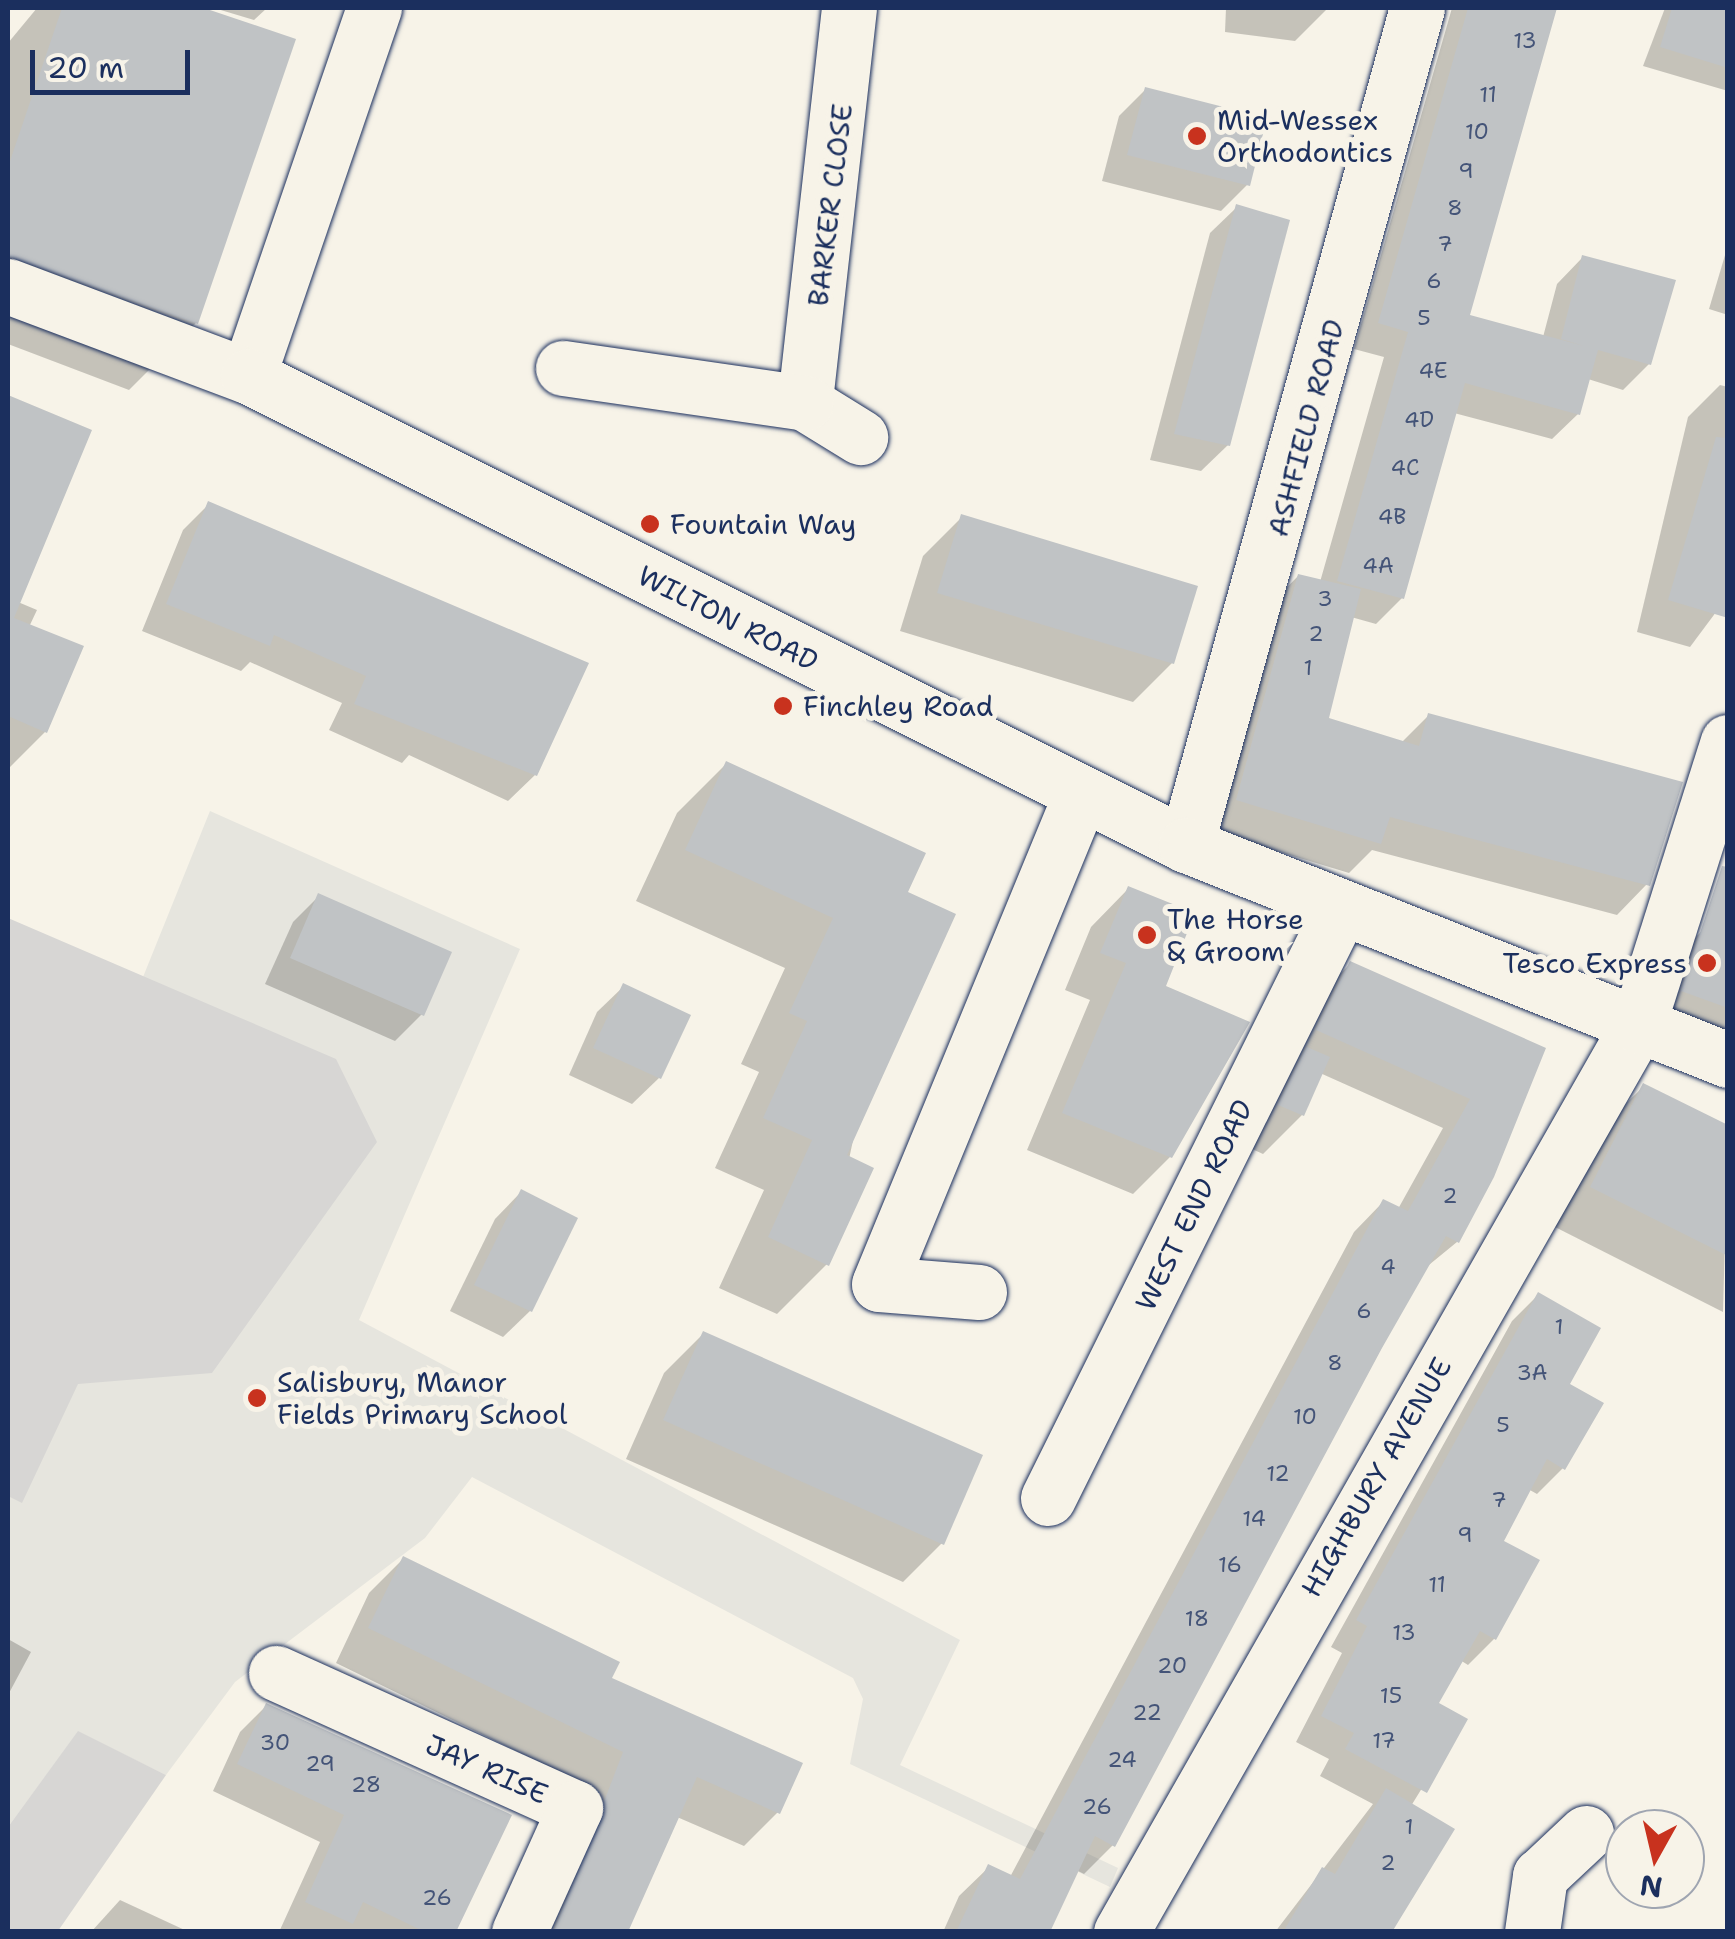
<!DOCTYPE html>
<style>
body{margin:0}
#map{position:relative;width:1735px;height:1939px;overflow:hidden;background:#f7f3e8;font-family:"Shantell Sans",sans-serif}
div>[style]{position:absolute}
.built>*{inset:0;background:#e6e5de}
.green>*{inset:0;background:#d7d6d4}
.shadow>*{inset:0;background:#0003}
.building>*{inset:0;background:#c0c3c5}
.roads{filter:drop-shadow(0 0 2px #1b2f5e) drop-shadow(0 0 2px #1b2f5e)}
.street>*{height:55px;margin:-27.5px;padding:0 27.5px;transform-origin:27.5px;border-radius:27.5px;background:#f7f3e8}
.highway>*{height:55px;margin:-27.5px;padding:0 27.5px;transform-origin:27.5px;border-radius:27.5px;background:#f7f3e8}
.dots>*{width:28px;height:28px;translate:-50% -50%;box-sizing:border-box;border:5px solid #f7f3e8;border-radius:50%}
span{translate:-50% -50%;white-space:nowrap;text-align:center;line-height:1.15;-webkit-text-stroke:10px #f7f3e8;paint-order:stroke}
.number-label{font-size:22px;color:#445478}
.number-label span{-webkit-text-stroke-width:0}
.poi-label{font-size:28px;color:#1b2f5e}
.left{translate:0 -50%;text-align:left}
.right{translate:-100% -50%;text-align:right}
.street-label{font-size:28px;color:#1b2f5e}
.frame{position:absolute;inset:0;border:10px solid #1b2f5e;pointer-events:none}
.north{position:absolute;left:1605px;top:1809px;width:100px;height:100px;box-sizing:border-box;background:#f7f3e8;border:2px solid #9fa5b1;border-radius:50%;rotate:188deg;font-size:28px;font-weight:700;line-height:40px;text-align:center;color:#1b2f5e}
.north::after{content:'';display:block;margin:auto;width:35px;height:45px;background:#c8321e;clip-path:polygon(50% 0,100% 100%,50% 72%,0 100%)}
.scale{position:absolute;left:30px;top:50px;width:160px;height:45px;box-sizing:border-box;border:5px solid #1b2f5e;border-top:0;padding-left:12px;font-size:30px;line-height:35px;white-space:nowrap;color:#1b2f5e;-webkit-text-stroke:8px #f7f3e8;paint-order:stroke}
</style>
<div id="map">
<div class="built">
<div style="clip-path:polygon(210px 811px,520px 949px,359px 1320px,960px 1640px,900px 1765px,1118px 1868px,1110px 1887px,850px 1764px,863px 1699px,853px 1678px,472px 1477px,425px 1538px,235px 1682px,166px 1775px,78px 1732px,8px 1827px,8px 925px,141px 982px)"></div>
</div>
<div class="green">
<div style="clip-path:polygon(8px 918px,336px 1059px,377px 1142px,212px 1373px,78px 1384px,22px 1503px,8px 1496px)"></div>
<div style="clip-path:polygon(78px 1731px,166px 1775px,58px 1931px,8px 1931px,8px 1827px)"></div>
</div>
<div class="shadow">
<div style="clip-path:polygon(37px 8px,196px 8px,293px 40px,196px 323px,129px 390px,8px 344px,8px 43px)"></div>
<div style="clip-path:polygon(214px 8px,267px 8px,254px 20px)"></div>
<div style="clip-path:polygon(1226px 8px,1328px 8px,1295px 41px,1225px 32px)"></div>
<div style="clip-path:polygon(1452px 8px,1555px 8px,1467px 316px,1543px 337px,1557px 284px,1582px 258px,1649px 364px,1623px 390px,1588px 379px,1578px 414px,1552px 439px,1454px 413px,1402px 598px,1376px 624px,1351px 617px,1326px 720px,1401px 743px,1429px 715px,1647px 884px,1617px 915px,1372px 850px,1349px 873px,1207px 830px,1268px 607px,1298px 576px,1320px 582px,1384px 357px,1354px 349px)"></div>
<div style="clip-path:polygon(1665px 8px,1728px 11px,1728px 91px,1643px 66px)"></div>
<div style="clip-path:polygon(1146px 89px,1247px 185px,1221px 211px,1102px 181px,1119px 116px)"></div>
<div style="clip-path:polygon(1237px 207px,1228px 445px,1201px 471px,1150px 460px,1210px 233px)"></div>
<div style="clip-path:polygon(1728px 245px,1728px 315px,1709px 309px)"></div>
<div style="clip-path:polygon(1720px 385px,1728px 387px,1728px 596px,1690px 647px,1637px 632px,1688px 417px)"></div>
<div style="clip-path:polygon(8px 398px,89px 432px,18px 602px,37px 610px,29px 627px,45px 732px,8px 769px)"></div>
<div style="clip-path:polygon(209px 504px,535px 775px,508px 801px,409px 755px,402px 763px,329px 730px,342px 703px,250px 662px,241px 671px,142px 631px,183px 530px)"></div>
<div style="clip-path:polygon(962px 517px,1172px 663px,1133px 702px,900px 631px,923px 556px)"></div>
<div style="clip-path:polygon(726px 764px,905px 893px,827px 1264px,777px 1314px,719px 1288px,764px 1190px,715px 1168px,759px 1072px,741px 1064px,785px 968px,636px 901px,677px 813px)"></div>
<div style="clip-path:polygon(1128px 889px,1163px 988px,1170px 1157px,1133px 1194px,1027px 1150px,1090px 1000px,1065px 990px,1091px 927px)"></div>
<div style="clip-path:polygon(319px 896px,422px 1014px,395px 1041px,265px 984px,293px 922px)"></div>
<div style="clip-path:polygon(1703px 930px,1728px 938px,1728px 1043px,1657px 1018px,1676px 956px)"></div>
<div style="clip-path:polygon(1350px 964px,1542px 1050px,1457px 1242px,1424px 1269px,1113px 1845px,1084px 1874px,1076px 1870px,1048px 1932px,943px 1932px,959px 1896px,989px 1867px,1010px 1877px,1354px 1232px,1383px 1202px,1398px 1209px,1443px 1128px,1320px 1073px,1302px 1115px,1263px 1154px,1241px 1144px,1321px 993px)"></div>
<div style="clip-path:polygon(624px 986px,659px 1078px,632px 1104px,569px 1075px,597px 1012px)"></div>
<div style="clip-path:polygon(1644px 1086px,1728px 1128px,1723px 1312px,1553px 1226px,1605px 1124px)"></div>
<div style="clip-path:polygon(521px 1192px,530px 1311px,503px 1337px,450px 1311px,495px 1219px)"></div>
<div style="clip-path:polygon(1538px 1295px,1566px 1385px,1563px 1468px,1537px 1494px,1528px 1489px,1500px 1542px,1494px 1639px,1468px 1665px,1460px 1660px,1435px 1704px,1464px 1720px,1411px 1806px,1372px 1932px,1275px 1932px,1373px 1804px,1320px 1776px,1329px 1759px,1296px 1742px,1342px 1653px,1331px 1647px,1512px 1321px)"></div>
<div style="clip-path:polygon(703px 1334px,942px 1543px,903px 1582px,626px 1459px,664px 1373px)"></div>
<div style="clip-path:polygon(403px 1559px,608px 1679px,778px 1812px,744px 1846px,677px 1817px,625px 1932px,536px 1932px,590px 1787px,336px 1663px,369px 1593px)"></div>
<div style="clip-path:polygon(8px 1639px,31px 1652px,8px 1695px)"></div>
<div style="clip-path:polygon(266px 1706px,454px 1932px,279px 1932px,320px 1842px,213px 1791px,240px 1732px)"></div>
<div style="clip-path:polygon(120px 1900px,189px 1932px,91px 1932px)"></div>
</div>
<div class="building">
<div style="clip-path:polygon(62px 8px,204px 8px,296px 39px,198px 324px,8px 256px,8px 167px)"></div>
<div style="clip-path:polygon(1468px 8px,1557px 8px,1470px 315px,1584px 346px,1561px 339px,1582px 255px,1676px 280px,1651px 365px,1598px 350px,1580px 415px,1465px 383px,1404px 599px,1337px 581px,1408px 332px,1378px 323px)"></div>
<div style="clip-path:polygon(1672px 8px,1728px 8px,1728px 68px,1660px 47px)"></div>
<div style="clip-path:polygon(1145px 87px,1267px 118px,1250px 186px,1127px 155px)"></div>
<div style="clip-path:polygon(1236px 204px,1290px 220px,1230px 446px,1174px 434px)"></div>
<div style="clip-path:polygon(8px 395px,92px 430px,14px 618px,84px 646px,47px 733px,8px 716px)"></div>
<div style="clip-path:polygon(1716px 437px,1728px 438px,1728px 618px,1668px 600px)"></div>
<div style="clip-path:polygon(208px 501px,589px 663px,537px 776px,354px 704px,366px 676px,274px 635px,270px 646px,166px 604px)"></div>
<div style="clip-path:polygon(961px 514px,1198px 586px,1174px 664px,937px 593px)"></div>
<div style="clip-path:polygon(1298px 574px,1361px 589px,1329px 718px,1419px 746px,1428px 713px,1683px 782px,1650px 886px,1390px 817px,1381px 844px,1236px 800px)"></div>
<div style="clip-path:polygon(726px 761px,926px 853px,908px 892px,956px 914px,847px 1155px,874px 1168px,829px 1266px,768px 1237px,812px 1140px,763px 1118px,807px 1021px,789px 1013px,833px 918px,685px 850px)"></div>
<div style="clip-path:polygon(1722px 866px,1728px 867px,1728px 1008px,1681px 991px)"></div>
<div style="clip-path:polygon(1128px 886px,1195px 913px,1166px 986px,1250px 1022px,1172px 1158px,1062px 1113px,1126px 963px,1100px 953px)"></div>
<div style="clip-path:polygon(318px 893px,452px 952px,424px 1016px,290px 958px)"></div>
<div style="clip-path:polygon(1350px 961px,1546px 1048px,1494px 1177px,1459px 1243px,1446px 1236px,1382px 1348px,1115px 1847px,1095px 1836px,1050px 1932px,956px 1932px,988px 1864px,1020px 1879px,1383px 1199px,1408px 1211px,1470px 1099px,1316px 1030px)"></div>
<div style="clip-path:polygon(623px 983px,691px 1015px,661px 1079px,593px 1048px)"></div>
<div style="clip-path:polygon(1307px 1047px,1330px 1057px,1304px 1116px,1278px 1105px)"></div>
<div style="clip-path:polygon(1643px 1083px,1728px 1125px,1728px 1256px,1590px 1187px)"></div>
<div style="clip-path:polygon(521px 1189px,578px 1218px,532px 1312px,474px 1285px)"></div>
<div style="clip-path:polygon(1538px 1292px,1601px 1328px,1570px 1384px,1604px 1403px,1565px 1470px,1547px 1459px,1504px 1541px,1540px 1560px,1496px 1640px,1480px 1631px,1439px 1703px,1468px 1719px,1427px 1793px,1345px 1749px,1354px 1733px,1321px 1716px,1367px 1626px,1356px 1620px)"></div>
<div style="clip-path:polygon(703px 1331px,983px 1455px,944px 1545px,663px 1420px)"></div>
<div style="clip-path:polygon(403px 1556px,620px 1662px,612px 1678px,803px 1763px,780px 1814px,697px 1777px,628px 1932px,554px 1932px,623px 1752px,368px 1628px)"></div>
<div style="clip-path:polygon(266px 1703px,512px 1815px,456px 1932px,425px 1932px,363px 1902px,353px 1924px,305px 1902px,344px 1815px,237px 1764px)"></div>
<div style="clip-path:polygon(1386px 1788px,1455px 1829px,1392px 1932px,1283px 1932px,1322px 1867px,1335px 1874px)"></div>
</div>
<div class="roads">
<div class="street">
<div style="left:849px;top:8px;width:397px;rotate:96.4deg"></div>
<div style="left:805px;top:403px;width:65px;rotate:31.7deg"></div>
<div style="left:563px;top:368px;width:245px;rotate:8.2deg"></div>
<div style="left:248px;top:376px;width:389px;rotate:-71.1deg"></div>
<div style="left:1186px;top:845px;width:868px;rotate:-74.57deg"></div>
<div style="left:979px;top:1292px;width:100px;rotate:-175.4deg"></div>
<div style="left:879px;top:1284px;width:530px;rotate:-67.6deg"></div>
<div style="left:1048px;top:1498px;width:654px;rotate:-63.59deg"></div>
<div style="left:276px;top:1673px;width:328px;rotate:24.3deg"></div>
<div style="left:575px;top:1808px;width:136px;rotate:114.3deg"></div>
<div style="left:1121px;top:1932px;width:1044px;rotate:-60.32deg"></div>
<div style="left:1638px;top:1025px;width:297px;rotate:-72.4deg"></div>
<div style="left:1532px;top:1932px;width:57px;rotate:-81.9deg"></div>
<div style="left:1540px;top:1876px;width:63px;rotate:-43.1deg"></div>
</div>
<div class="highway">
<div style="left:8px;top:286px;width:256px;rotate:20.6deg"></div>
<div style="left:248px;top:376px;width:1049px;rotate:26.57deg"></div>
<div style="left:1186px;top:845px;width:583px;rotate:21.64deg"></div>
</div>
</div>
<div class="dots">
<div style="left:1197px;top:136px;background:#c8321e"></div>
<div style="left:650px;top:524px;background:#c8321e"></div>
<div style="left:783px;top:706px;background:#c8321e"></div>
<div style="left:1147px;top:935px;background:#c8321e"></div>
<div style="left:1707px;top:963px;background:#c8321e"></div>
<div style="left:257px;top:1398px;background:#c8321e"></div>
</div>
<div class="number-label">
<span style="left:1525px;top:41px">13</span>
<span style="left:1488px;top:95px">11</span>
<span style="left:1477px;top:132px">10</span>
<span style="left:1466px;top:171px">9</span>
<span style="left:1455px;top:208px">8</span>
<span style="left:1445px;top:244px">7</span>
<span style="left:1434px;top:281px">6</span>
<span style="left:1424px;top:318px">5</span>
<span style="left:1433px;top:371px">4E</span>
<span style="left:1419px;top:420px">4D</span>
<span style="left:1405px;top:468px">4C</span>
<span style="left:1392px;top:517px">4B</span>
<span style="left:1378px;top:566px">4A</span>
<span style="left:1325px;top:599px">3</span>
<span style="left:1316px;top:634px">2</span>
<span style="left:1308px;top:668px">1</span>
<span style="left:1450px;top:1196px">2</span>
<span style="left:1388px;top:1267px">4</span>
<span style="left:1364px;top:1311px">6</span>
<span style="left:1559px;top:1327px">1</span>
<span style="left:1335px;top:1363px">8</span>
<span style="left:1532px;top:1373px">3A</span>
<span style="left:1305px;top:1417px">10</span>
<span style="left:1503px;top:1425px">5</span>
<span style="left:1278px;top:1474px">12</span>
<span style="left:1499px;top:1500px">7</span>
<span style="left:1254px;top:1519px">14</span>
<span style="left:1465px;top:1535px">9</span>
<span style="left:1230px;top:1565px">16</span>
<span style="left:1437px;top:1585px">11</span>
<span style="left:1197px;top:1619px">18</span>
<span style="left:1404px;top:1633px">13</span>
<span style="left:1172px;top:1666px">20</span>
<span style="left:1391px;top:1696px">15</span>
<span style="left:1147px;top:1713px">22</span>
<span style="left:1384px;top:1741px">17</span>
<span style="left:275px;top:1743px">30</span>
<span style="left:1122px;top:1760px">24</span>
<span style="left:320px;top:1764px">29</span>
<span style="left:366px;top:1785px">28</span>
<span style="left:1097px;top:1807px">26</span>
<span style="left:1409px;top:1827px">1</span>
<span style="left:1388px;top:1863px">2</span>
<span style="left:437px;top:1898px">26</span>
</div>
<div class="poi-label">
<span class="left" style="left:1217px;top:136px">Mid-Wessex<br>Orthodontics</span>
<span class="left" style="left:670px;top:524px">Fountain Way</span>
<span class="left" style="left:803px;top:706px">Finchley Road</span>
<span class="left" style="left:1167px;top:935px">The Horse<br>&amp; Groom</span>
<span class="right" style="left:1687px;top:963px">Tesco Express</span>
<span class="left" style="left:277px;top:1398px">Salisbury, Manor<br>Fields Primary School</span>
</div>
<div class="street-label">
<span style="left:830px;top:205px;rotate:-83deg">BARKER CLOSE</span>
<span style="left:1306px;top:428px;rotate:-75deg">ASHFIELD ROAD</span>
<span style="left:728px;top:618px;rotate:27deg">WILTON ROAD</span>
<span style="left:1194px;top:1205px;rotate:-64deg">WEST END ROAD</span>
<span style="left:1376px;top:1477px;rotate:-60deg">HIGHBURY AVENUE</span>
<span style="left:487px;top:1769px;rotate:24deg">JAY RISE</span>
</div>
<div class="frame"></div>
<div class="north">N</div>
<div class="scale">20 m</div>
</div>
